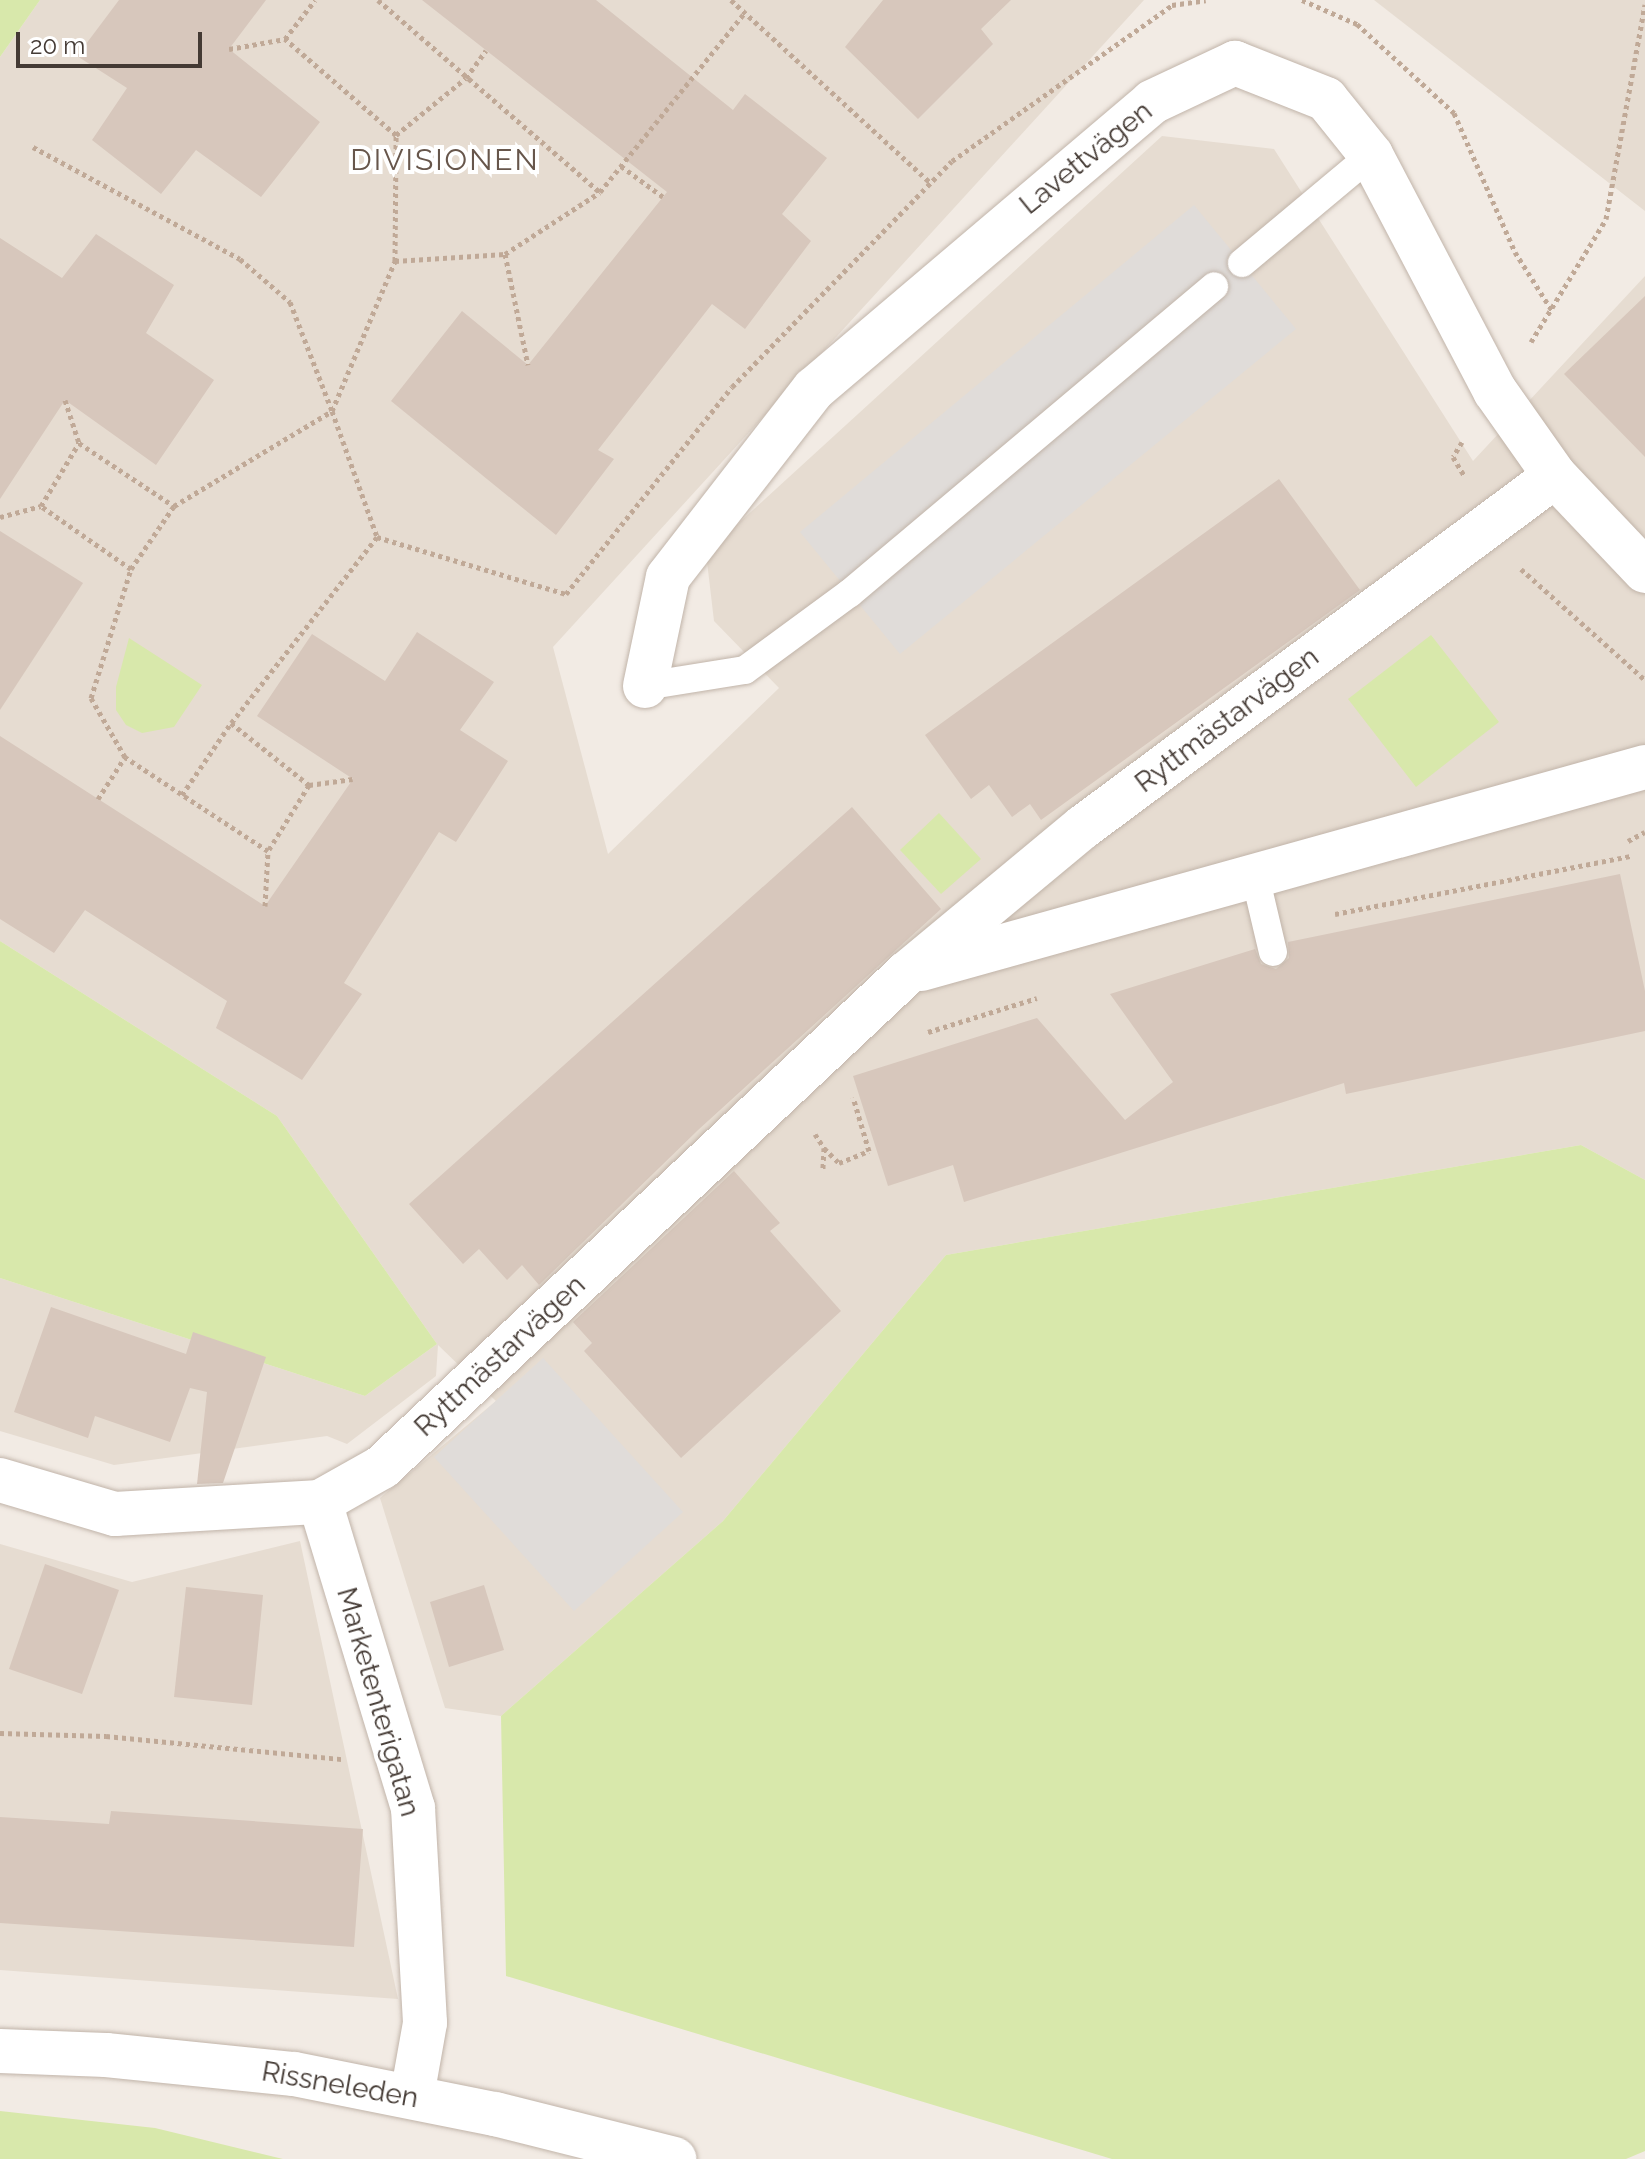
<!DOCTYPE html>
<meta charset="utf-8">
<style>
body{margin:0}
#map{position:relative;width:1645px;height:2159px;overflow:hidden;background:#f2ebe4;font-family:Raleway,sans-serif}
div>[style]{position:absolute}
.residential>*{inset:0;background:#e6dcd1}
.green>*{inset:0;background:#d8e8ab}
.parking>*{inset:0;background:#e0dcd9}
.building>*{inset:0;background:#d7c7bc}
.path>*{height:5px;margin-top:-2.5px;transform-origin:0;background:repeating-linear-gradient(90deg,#c0a997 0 4px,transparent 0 8px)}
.roads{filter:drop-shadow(0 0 2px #c1b4a9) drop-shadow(0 0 2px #c1b4a9)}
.service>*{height:28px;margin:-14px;padding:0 14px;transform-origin:14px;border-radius:14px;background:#fff}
.minor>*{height:44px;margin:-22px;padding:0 22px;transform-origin:22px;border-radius:22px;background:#fff}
.tertiary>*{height:44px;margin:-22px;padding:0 22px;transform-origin:22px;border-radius:22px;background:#fff}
span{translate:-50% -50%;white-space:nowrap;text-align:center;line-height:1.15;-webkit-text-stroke:8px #fff;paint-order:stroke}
.street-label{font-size:28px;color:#443a34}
.neighbourhood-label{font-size:30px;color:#67564b;letter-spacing:2px}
.scale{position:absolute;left:16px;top:32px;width:186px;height:36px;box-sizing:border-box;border:4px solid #443a34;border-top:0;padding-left:10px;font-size:24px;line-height:28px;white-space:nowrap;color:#443a34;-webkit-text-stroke:6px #fff;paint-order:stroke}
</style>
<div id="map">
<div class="residential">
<div style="clip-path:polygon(40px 0,1144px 0,553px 647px,608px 854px,779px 688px,714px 621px,706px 553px,1162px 136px,1274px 149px,1473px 461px,1645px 276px,1645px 1180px,1581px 1145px,946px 1255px,723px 1521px,501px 1716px,445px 1708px,380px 1498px,496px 1401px,438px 1345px,436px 1376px,347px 1444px,327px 1436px,114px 1465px,0 1431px,0 1278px,365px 1396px,437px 1344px,277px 1116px,0 941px,0 57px)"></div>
<div style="clip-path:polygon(1374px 0,1645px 0,1645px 211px)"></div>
<div style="clip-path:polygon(300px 1541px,398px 1999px,0 1970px,0 1544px,132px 1582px)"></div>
</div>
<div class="green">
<div style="clip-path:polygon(0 0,40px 0,0 57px)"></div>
<div style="clip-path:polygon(1431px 635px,1499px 722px,1416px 787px,1348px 699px)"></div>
<div style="clip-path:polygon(129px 638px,202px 685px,174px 727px,142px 733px,126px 725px,116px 710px,116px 687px)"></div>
<div style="clip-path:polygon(939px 813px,981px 859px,941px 894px,900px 850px)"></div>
<div style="clip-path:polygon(0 941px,277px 1116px,437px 1344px,365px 1396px,0 1278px)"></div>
<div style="clip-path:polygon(1581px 1145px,1645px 1180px,1645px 2151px,1626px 2159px,1112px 2159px,506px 1976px,501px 1716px,723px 1521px,946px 1255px)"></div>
<div style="clip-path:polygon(0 2111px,155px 2128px,283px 2159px,0 2159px)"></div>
</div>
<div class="parking">
<div style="clip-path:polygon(1194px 205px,1296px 329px,900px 654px,800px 532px)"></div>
<div style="clip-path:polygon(543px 1358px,683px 1512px,574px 1611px,434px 1457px)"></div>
</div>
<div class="building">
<div style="clip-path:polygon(119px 0,266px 0,229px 49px,320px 122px,261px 197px,196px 150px,161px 194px,92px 140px,127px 88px,77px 56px)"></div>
<div style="clip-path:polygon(422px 0,596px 0,733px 110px,745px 94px,827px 158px,782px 214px,811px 241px,745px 329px,712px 304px,598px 450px,614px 459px,556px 535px,391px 401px,462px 311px,528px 365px,667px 192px)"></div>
<div style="clip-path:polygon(883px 0,1011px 0,981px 29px,993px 44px,918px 119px,845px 47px)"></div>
<div style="clip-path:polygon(96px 234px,174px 285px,146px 333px,214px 380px,156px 465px,65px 400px,0 499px,0 238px,62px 278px)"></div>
<div style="clip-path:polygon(1645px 296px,1645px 457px,1564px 374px)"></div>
<div style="clip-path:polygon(1279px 479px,1360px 590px,1041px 820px,1030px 804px,1012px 817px,989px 785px,971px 799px,925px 735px)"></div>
<div style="clip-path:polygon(0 531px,83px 583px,0 710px)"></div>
<div style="clip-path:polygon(417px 632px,494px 682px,460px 730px,508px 761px,456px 842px,439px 832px,344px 983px,362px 994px,302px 1080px,216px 1028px,227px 1001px,85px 910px,54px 953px,0 919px,0 736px,265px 906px,353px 779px,257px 716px,312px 634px,385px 681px)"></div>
<div style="clip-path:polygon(852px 807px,941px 909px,698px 1130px,539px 1285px,522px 1265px,507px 1280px,479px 1249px,463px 1264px,409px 1204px)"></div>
<div style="clip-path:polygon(1620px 874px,1645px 991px,1645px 1031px,1346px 1094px,1344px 1083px,964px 1202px,953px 1165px,888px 1186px,853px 1076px,1037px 1018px,1125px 1120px,1173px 1082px,1110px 994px,1255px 949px,1261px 964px,1276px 969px,1289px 958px,1288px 942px)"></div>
<div style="clip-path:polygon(734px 1171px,780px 1223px,770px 1231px,841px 1311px,681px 1458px,584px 1351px,592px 1343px,573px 1322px)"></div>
<div style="clip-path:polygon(51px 1307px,186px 1354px,193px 1332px,266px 1357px,223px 1483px,197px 1484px,207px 1392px,190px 1388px,170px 1442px,95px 1416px,88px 1438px,14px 1412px)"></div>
<div style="clip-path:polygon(45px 1564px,119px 1590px,82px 1694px,9px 1669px)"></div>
<div style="clip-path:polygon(484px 1585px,504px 1650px,449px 1667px,430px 1602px)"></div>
<div style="clip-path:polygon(186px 1587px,263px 1595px,252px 1705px,174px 1697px)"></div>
<div style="clip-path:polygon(111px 1811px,363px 1829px,354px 1947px,0 1923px,0 1817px,109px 1824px)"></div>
</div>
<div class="path">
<div style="left:378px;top:0;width:294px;rotate:40.9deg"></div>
<div style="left:600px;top:192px;width:231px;rotate:-51.1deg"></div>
<div style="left:731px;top:0;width:271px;rotate:42.5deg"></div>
<div style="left:1302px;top:0;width:60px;rotate:23.6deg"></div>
<div style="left:1357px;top:24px;width:132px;rotate:42.5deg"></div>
<div style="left:1454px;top:113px;width:152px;rotate:66.3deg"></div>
<div style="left:1515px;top:252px;width:71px;rotate:57.7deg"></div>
<div style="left:229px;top:49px;width:57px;rotate:-10.1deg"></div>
<div style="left:396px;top:135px;width:90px;rotate:-39.2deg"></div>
<div style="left:466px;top:78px;width:34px;rotate:-54deg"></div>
<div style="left:33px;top:147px;width:235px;rotate:28.4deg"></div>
<div style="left:240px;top:259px;width:66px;rotate:40.7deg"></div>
<div style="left:290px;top:302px;width:117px;rotate:68.9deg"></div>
<div style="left:332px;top:411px;width:134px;rotate:70.3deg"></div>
<div style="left:377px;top:537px;width:236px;rotate:128.1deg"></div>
<div style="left:231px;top:723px;width:100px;rotate:38.5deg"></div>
<div style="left:309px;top:785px;width:78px;rotate:121.8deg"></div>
<div style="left:268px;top:851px;width:171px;rotate:-146.7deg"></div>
<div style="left:125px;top:757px;width:68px;rotate:-120deg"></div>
<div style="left:91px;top:698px;width:135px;rotate:-72.8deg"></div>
<div style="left:131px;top:569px;width:110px;rotate:-145deg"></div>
<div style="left:41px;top:506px;width:74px;rotate:-58.9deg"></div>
<div style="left:79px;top:443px;width:114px;rotate:33.6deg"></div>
<div style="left:174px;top:506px;width:184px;rotate:-31deg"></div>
<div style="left:332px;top:411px;width:163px;rotate:-67.2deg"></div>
<div style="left:395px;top:261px;width:126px;rotate:-89.5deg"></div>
<div style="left:396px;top:135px;width:147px;rotate:-139.1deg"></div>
<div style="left:285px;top:39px;width:49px;rotate:-52.4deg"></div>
<div style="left:621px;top:166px;width:52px;rotate:36.4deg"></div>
<div style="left:505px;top:254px;width:113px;rotate:78.3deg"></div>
<div style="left:395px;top:261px;width:110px;rotate:-3.6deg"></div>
<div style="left:505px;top:254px;width:113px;rotate:-33.1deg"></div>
<div style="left:1531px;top:342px;width:144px;rotate:-58.6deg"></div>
<div style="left:1606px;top:219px;width:218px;rotate:-79.7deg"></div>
<div style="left:65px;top:400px;width:45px;rotate:72deg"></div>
<div style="left:1462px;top:442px;width:17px;rotate:121deg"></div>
<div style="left:1453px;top:457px;width:21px;rotate:59deg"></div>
<div style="left:0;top:517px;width:42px;rotate:-15deg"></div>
<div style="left:377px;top:537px;width:197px;rotate:16.8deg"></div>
<div style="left:566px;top:594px;width:265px;rotate:-51.3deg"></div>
<div style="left:732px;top:387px;width:315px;rotate:-45.8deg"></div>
<div style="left:952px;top:161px;width:270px;rotate:-35.3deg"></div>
<div style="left:1172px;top:5px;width:34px;rotate:-8deg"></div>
<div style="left:131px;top:569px;width:76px;rotate:-55.7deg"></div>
<div style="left:1521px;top:569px;width:166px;rotate:41.8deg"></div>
<div style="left:309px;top:785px;width:44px;rotate:-7.8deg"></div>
<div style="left:182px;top:795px;width:87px;rotate:-55.8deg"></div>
<div style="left:98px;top:799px;width:50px;rotate:-57.3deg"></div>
<div style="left:1628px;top:841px;width:19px;rotate:-28deg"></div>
<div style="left:265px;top:906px;width:55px;rotate:-86.9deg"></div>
<div style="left:1335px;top:914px;width:303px;rotate:-11.1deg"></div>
<div style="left:928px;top:1032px;width:114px;rotate:-17.3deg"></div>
<div style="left:815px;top:1134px;width:17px;rotate:57deg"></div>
<div style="left:824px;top:1148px;width:22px;rotate:93deg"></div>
<div style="left:824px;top:1148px;width:21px;rotate:45deg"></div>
<div style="left:839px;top:1163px;width:32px;rotate:-22deg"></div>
<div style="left:869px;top:1151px;width:56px;rotate:-106.5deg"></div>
<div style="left:0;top:1733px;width:106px;rotate:1.6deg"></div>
<div style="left:106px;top:1736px;width:237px;rotate:5.6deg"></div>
</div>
<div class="roads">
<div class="service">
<div style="left:1242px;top:263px;width:168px;rotate:-39.9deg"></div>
<div style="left:645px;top:686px;width:101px;rotate:-9.1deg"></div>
<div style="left:745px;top:670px;width:130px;rotate:-36.3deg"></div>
<div style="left:850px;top:593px;width:476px;rotate:-40.1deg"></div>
<div style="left:1255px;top:876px;width:78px;rotate:76.7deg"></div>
</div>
<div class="minor">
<div style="left:645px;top:686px;width:111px;rotate:-78.1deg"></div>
<div style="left:668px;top:577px;width:238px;rotate:-52.2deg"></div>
<div style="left:814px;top:389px;width:443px;rotate:-40.3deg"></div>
<div style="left:1152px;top:102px;width:92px;rotate:-25.2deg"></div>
<div style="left:1235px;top:63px;width:98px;rotate:21.6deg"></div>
<div style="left:1326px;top:99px;width:72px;rotate:51.2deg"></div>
<div style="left:1371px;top:155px;width:267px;rotate:62.3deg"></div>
<div style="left:1495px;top:391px;width:104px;rotate:54.8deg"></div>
<div style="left:1555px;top:476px;width:131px;rotate:46.5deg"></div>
<div style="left:921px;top:969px;width:752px;rotate:-15.59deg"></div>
<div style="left:0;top:1480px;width:120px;rotate:16.5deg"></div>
<div style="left:115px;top:1514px;width:205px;rotate:-3.4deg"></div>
<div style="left:320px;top:1502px;width:71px;rotate:-29.4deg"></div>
<div style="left:382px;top:1467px;width:721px;rotate:-43.26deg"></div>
<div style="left:907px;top:973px;width:229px;rotate:-39.7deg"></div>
<div style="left:1083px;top:827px;width:588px;rotate:-36.64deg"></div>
<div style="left:320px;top:1502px;width:320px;rotate:73.1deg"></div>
<div style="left:413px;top:1808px;width:215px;rotate:86.8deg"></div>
<div style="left:425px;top:2023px;width:74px;rotate:100.1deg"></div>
</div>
<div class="tertiary">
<div style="left:0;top:2051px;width:106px;rotate:2.2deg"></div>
<div style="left:106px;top:2055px;width:189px;rotate:5.8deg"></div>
<div style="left:294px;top:2074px;width:205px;rotate:11.3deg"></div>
<div style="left:495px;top:2114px;width:185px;rotate:14.1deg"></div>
</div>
</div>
<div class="street-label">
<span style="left:1086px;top:158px;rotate:-39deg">Lavettvägen</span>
<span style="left:1227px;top:720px;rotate:-37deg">Ryttmästarvägen</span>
<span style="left:500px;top:1356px;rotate:-43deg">Ryttmästarvägen</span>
<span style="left:378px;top:1702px;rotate:74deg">Marketenterigatan</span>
<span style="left:340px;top:2085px;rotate:10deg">Rissneleden</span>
</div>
<div class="neighbourhood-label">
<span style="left:445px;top:160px">DIVISIONEN</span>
</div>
<div class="scale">20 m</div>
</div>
